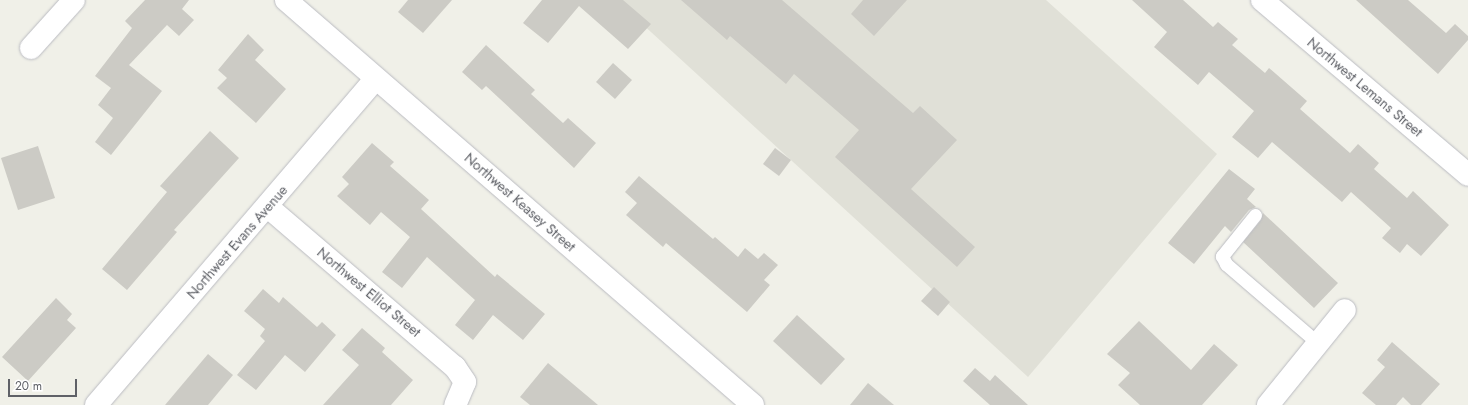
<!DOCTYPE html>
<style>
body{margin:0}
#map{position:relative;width:1468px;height:405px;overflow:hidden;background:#f0f0e8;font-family:Jost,sans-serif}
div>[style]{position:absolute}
.education>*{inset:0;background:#e0e0d7}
.building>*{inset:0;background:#cccbc5}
.roads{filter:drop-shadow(0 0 1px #babbc1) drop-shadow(0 0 1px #babbc1)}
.service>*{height:13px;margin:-6.5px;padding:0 6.5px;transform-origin:6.5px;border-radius:6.5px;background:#fff}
.minor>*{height:22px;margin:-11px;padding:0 11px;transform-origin:11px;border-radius:11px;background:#fff}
.tertiary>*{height:22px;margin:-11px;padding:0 11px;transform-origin:11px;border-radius:11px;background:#fff}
span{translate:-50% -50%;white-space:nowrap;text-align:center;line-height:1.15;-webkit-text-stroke:3px #fff;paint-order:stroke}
.street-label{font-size:14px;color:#5f6167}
.scale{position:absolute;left:8px;top:379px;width:69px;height:18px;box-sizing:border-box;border:2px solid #5f6167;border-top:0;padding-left:5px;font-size:12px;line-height:14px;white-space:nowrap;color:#5f6167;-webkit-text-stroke:3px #fff;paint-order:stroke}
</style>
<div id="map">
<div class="education">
<div style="clip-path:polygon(616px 0,1046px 0,1217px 154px,1028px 377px)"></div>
</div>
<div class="building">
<div style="clip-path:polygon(145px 0,189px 0,182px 9px,194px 20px,179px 36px,167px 25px,129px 65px,162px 91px,111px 155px,95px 142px,113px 118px,98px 105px,111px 88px,95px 76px,132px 28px,125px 21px)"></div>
<div style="clip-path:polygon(408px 0,452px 0,423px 33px,398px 12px)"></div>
<div style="clip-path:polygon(542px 0,623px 0,651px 24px,628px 49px,579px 6px,548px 43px,523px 23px)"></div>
<div style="clip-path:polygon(681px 0,782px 0,913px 113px,920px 106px,957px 140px,911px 189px,975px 247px,957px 267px,835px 157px,859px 130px,794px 74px,786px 84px,730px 36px,727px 40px)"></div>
<div style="clip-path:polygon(863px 0,907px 0,874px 36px,851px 14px)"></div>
<div style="clip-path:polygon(1132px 0,1183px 0,1213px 27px,1218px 22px,1238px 39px,1232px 45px,1265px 73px,1269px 68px,1307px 101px,1300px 109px,1350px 153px,1358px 144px,1379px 163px,1374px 169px,1407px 198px,1413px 191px,1449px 225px,1421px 256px,1407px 244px,1400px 253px,1382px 238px,1391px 228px,1351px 192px,1342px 202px,1272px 142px,1258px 158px,1232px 137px,1254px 111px,1209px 72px,1198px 85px,1154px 47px,1167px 32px)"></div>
<div style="clip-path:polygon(1356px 0,1408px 0,1446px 33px,1455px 24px,1468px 36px,1468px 40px,1438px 74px)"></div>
<div style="clip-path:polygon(248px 34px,264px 50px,255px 60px,286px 89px,256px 123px,217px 88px,227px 78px,218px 70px)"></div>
<div style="clip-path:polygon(486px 45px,535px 90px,531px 94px,563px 123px,568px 118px,596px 143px,574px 168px,486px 86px,482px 90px,462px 72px)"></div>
<div style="clip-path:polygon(613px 63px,632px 80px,615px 99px,596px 82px)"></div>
<div style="clip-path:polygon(210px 131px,239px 158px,174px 230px,177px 232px,127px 290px,102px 269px,167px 192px,160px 186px)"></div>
<div style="clip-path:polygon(372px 143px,394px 162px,390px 166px,429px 200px,421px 209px,495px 277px,497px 274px,545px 314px,523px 340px,493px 315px,473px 340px,455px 325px,475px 300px,427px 257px,402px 288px,382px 272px,410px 237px,381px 212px,370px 225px,337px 196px,349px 184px,342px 177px)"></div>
<div style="clip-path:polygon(38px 146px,55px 198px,18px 210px,1px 158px)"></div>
<div style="clip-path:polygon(775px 148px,791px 160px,779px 176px,763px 164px)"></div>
<div style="clip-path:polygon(1229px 169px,1255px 189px,1247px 199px,1256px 207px,1249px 210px,1231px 232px,1225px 226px,1194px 264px,1168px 243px)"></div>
<div style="clip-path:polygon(639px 176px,713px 239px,715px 237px,738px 257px,745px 248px,758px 259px,764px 253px,778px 265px,764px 280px,770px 285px,747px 312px,666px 243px,663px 247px,626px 215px,637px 203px,625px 192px)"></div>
<div style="clip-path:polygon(1263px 213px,1338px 283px,1314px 308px,1243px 242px,1261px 220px)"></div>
<div style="clip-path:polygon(934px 287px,950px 302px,938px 316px,921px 301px)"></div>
<div style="clip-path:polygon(263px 289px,279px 303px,283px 297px,317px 327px,322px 322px,336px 335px,305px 372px,285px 355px,256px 390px,237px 375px,265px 341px,260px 336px,265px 329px,244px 311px)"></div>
<div style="clip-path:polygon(56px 298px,72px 314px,67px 320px,76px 328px,28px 381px,2px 357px)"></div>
<div style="clip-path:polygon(797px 315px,845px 359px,821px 385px,773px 341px)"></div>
<div style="clip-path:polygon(1139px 321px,1191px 370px,1214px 344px,1238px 365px,1202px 405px,1140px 405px,1118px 385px,1130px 373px,1107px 354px)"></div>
<div style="clip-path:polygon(362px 328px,385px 348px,382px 352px,413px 380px,391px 405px,323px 405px,359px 365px,342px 350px)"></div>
<div style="clip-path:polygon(1392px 342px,1440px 384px,1421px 405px,1411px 405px,1403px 397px,1396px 405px,1376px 405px,1362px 393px,1385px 367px,1377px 360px)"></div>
<div style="clip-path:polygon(208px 354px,233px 375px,208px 405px,165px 405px)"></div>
<div style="clip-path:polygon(548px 363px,598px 405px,530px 405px,520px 397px)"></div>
<div style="clip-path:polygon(975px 368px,990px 381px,995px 375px,1028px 405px,990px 405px,963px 381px)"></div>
<div style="clip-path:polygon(868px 383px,894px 405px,850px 405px)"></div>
</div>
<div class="roads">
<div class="service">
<div style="left:1255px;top:215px;width:53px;rotate:128.8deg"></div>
<div style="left:1222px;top:256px;width:9px;rotate:63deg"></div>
<div style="left:1226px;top:264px;width:121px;rotate:40.7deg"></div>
</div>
<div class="minor">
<div style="left:1262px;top:0;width:270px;rotate:40.3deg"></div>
<div style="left:31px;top:48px;width:64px;rotate:-48.1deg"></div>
<div style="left:268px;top:207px;width:246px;rotate:40.6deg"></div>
<div style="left:455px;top:367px;width:18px;rotate:56deg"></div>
<div style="left:465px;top:382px;width:25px;rotate:113deg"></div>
<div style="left:96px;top:405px;width:430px;rotate:-49.4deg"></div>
<div style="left:1268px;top:405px;width:122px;rotate:-51deg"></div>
</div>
<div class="tertiary">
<div style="left:286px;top:0;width:618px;rotate:40.93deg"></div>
</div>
</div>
<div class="street-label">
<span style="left:1365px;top:87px;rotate:40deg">Northwest Lemans Street</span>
<span style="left:520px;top:202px;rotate:41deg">Northwest Keasey Street</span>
<span style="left:237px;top:242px;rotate:-49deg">Northwest Evans Avenue</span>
<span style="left:369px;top:292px;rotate:40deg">Northwest Elliot Street</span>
</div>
<div class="scale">20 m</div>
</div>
